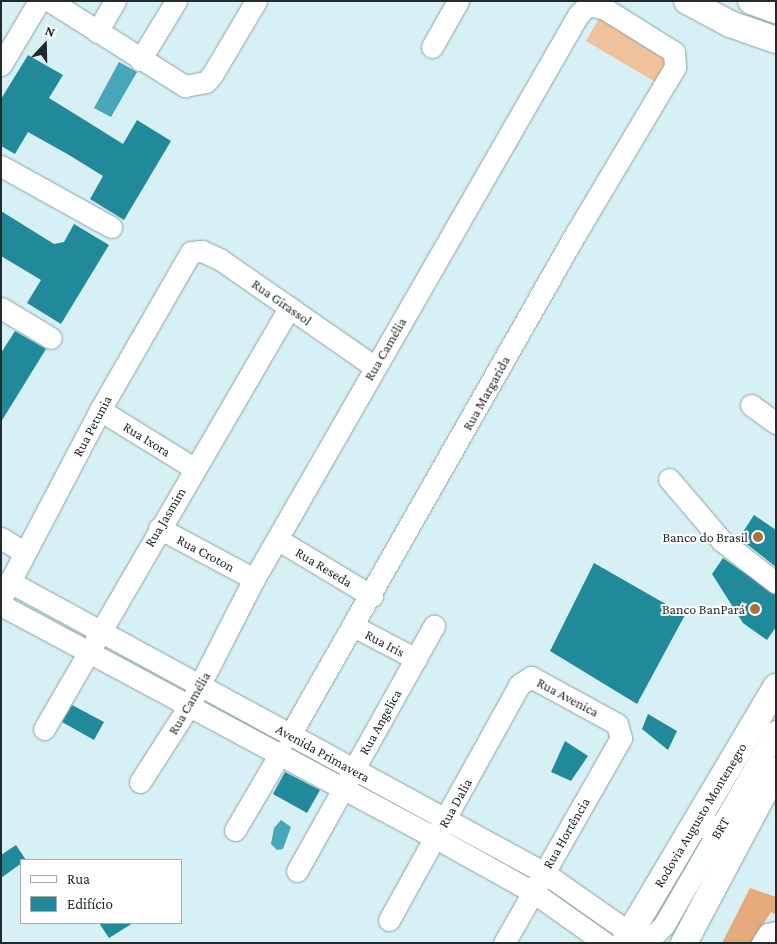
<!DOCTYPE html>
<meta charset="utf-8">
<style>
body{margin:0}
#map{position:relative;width:777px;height:944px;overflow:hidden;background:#d7f0f5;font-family:"Crimson Pro",serif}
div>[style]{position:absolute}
.green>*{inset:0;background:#f0c29c}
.forest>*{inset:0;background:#e4aa79}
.water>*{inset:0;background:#45a7b8}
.building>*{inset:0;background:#208a9b}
.roads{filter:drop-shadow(0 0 1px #8aa2a7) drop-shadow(0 0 1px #8aa2a7)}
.minor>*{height:21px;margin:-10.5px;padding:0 10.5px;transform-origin:10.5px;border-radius:10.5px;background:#fff}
.major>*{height:26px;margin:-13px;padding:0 13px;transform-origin:13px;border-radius:13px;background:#fff}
.dots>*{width:14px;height:14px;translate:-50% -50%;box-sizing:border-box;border:2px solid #fff;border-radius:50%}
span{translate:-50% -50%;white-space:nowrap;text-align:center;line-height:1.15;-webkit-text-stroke:4px #fff;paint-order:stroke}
.street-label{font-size:14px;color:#212b2d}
.poi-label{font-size:14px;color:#212b2d}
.right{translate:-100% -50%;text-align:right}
.frame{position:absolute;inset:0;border:2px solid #212b2d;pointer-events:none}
.legend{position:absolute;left:20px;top:859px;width:162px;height:65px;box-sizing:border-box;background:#fff;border:1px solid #a6aaab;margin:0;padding:6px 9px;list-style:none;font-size:15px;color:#212b2d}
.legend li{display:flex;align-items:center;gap:10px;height:25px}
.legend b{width:25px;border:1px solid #a6aaab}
.north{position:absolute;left:20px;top:20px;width:50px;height:50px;-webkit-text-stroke:4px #fff;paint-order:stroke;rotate:21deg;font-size:14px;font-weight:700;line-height:20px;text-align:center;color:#212b2d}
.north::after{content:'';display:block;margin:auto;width:18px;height:22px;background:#212b2d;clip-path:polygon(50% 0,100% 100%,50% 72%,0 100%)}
</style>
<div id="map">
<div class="green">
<div style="clip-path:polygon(601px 15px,677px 61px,662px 86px,586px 41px)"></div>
</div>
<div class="forest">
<div style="clip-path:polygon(750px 888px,776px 897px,776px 915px,771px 912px,751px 943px,722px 943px)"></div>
</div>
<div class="water">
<div style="clip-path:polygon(119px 62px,137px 72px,111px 117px,94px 108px)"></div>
<div style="clip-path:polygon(281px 820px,291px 827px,283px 849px,277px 850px,271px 844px,274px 828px)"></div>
</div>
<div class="building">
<div style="clip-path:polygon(28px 55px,63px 75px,49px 98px,83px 119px,123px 144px,137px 120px,171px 141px,124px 220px,90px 199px,103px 176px,69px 155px,28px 132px,15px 154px,1px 146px,1px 99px)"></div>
<div style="clip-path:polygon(1px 211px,54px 244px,64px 242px,74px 224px,109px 245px,61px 324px,27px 303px,41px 280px,1px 256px)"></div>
<div style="clip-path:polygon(15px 331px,46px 349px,1px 422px,1px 353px)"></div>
<div style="clip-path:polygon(754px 515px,776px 530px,776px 567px,739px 538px)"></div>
<div style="clip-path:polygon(723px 558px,776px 595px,776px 627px,767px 640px,743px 623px,712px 574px)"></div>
<div style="clip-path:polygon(594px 563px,685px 615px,637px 704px,550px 651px)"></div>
<div style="clip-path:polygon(72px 705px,104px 722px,94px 740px,62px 722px)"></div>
<div style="clip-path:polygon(648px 714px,677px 731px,668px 750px,642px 729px)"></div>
<div style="clip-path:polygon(565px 741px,588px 756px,571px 781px,551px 772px)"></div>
<div style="clip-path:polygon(285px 772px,320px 790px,307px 813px,273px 794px)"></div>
<div style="clip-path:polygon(16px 845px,26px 860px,1px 878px,1px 855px)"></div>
<div style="clip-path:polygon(99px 923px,133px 923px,109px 938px)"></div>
</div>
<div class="roads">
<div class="minor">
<div style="left:50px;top:1px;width:160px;rotate:32.2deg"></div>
<div style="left:185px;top:86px;width:21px;rotate:-11deg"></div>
<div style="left:206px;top:82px;width:9px;rotate:-49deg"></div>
<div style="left:212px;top:75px;width:86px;rotate:-59.3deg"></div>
<div style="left:97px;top:32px;width:36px;rotate:-60deg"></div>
<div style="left:432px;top:47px;width:53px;rotate:-60.5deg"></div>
<div style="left:140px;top:60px;width:69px;rotate:-58.6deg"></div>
<div style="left:1px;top:65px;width:74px;rotate:-59.3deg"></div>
<div style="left:1px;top:166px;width:126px;rotate:29deg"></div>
<div style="left:1px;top:308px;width:58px;rotate:31deg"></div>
<div style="left:751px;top:405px;width:31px;rotate:36deg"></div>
<div style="left:100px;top:410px;width:110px;rotate:31.7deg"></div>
<div style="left:669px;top:479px;width:82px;rotate:49.5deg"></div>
<div style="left:722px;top:541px;width:68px;rotate:37.9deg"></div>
<div style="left:159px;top:528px;width:108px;rotate:28.2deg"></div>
<div style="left:1px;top:538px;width:28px;rotate:32deg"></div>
<div style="left:277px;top:539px;width:111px;rotate:31deg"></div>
<div style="left:10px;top:582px;width:607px;rotate:28.55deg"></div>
<div style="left:543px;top:872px;width:106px;rotate:35deg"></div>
<div style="left:3px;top:595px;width:209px;rotate:-62.3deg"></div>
<div style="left:100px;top:410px;width:182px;rotate:-60.1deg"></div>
<div style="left:191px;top:252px;width:11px;rotate:-5deg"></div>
<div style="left:202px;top:251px;width:21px;rotate:25deg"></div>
<div style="left:221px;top:260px;width:188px;rotate:34.8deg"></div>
<div style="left:1px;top:605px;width:493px;rotate:28.2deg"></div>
<div style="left:436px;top:838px;width:111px;rotate:29.1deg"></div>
<div style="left:533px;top:892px;width:88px;rotate:35.3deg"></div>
<div style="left:355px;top:627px;width:69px;rotate:27.7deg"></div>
<div style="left:44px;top:729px;width:488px;rotate:-59.8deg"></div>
<div style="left:140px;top:782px;width:93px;rotate:-57.3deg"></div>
<div style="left:190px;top:704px;width:140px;rotate:-62.9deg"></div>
<div style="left:254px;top:579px;width:650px;rotate:-60.12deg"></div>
<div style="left:578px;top:15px;width:14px;rotate:-45deg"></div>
<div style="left:588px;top:5px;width:17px;rotate:13deg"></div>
<div style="left:605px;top:9px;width:81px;rotate:31.9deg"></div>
<div style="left:674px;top:52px;width:15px;rotate:86deg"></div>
<div style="left:675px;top:67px;width:193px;rotate:120.8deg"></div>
<div style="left:576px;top:233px;width:578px;rotate:119.67deg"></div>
<div style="left:235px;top:830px;width:91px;rotate:-59.5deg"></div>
<div style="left:297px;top:871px;width:281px;rotate:-60.8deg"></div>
<div style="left:389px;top:920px;width:269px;rotate:-61deg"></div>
<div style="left:519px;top:685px;width:14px;rotate:-34deg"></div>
<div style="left:531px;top:677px;width:98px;rotate:28.7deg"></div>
<div style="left:617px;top:724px;width:15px;rotate:74deg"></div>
<div style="left:621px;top:738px;width:236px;rotate:119.7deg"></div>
<div style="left:646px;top:943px;width:25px;rotate:-45deg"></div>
<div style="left:664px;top:925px;width:224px;rotate:-60deg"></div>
<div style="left:762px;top:943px;width:11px;rotate:-56deg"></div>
<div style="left:768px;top:934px;width:8px;rotate:-14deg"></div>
</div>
<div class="major">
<div style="left:687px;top:1px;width:49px;rotate:28.1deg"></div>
<div style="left:730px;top:24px;width:49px;rotate:19.2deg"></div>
<div style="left:751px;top:1px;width:27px;rotate:20deg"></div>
<div style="left:697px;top:821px;width:44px;rotate:27.1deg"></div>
<div style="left:624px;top:943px;width:298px;rotate:-59.3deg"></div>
<div style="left:684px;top:943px;width:196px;rotate:-62deg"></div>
</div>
</div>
<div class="dots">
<div style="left:758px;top:537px;background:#ad6f35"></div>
<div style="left:755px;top:609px;background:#ad6f35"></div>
</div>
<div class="street-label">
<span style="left:282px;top:302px;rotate:35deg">Rua Girassol</span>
<span style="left:385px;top:349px;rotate:-60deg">Rua Camélia</span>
<span style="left:486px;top:393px;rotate:-61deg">Rua Margarida</span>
<span style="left:92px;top:426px;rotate:-62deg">Rua Petunia</span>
<span style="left:147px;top:439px;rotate:32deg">Rua Ixora</span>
<span style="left:165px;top:517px;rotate:-59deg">Rua Jasmim</span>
<span style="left:206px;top:553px;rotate:28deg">Rua Croton</span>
<span style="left:324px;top:567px;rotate:31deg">Rua Reseda</span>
<span style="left:385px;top:643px;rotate:28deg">Rua Iris</span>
<span style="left:568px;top:697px;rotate:28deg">Rua Avenica</span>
<span style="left:189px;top:703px;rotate:-60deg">Rua Camélia</span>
<span style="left:380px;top:722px;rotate:-61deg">Rua Angelica</span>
<span style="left:323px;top:753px;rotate:29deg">Avenida Primavera</span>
<span style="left:455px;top:803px;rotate:-61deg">Rua Dalia</span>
<span style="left:700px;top:815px;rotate:-59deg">Rodovia Augusto Montenegro</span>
<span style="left:720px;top:828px;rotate:-60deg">BRT</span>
<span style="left:566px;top:833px;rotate:-60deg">Rua Hortência</span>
</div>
<div class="poi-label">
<span class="right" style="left:748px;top:537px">Banco do Brasil</span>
<span class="right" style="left:745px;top:609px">Banco BanPará</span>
</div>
<div class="frame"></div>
<ul class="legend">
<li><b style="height:6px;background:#fff"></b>Rua</li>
<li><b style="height:14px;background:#208a9b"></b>Edifício</li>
</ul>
<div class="north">N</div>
</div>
